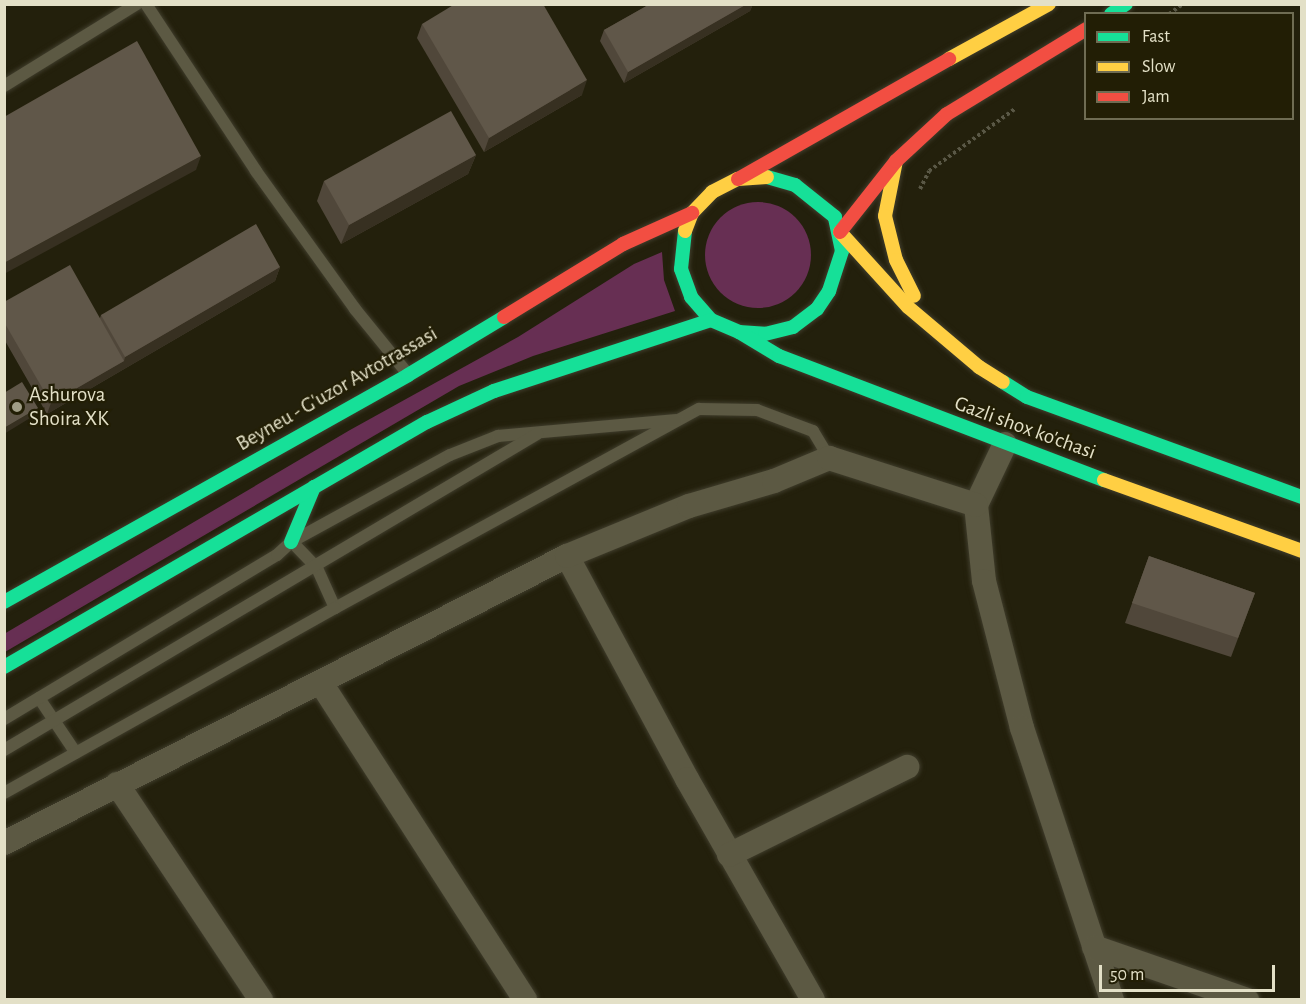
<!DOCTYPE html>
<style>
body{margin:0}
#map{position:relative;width:1306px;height:1004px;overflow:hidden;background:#23200c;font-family:"Alegreya Sans",sans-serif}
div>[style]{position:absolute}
.green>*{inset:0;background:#672f53}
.round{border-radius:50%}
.path>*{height:4px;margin-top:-2px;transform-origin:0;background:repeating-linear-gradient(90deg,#5a5846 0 3px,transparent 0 6px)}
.roads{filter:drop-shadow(0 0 2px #403d2c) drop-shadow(0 0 2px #403d2c)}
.lane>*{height:12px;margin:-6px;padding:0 6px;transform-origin:6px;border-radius:6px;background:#5c5943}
.street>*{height:24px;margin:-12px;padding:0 12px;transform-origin:12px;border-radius:12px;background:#5c5943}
.fast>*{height:14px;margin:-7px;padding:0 7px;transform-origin:7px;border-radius:7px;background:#16e098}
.slow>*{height:14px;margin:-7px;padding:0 7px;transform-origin:7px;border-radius:7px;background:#ffcf43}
.jam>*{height:14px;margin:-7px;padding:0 7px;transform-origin:7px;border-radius:7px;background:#f24e42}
.wall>*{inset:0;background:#50473a}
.shaded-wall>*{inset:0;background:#373021}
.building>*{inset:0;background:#605749}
.dots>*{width:16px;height:16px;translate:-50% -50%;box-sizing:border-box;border:3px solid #221e05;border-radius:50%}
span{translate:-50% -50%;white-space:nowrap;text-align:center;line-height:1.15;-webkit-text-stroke:4.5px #221e05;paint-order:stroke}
.street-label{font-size:21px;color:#e3e0c7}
.poi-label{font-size:21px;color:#e3e0c7}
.left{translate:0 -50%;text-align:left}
.frame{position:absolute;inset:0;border:6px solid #e3e0c7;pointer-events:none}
.legend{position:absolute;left:1084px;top:12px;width:210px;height:108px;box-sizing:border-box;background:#221e05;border:2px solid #6f6c53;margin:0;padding:8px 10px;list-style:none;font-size:18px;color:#e3e0c7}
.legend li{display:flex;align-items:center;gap:12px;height:30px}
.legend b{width:30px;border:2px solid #6f6c53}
.scale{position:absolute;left:1099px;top:965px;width:176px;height:27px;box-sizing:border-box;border:3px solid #e3e0c7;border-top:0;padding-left:8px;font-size:18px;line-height:21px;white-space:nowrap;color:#e3e0c7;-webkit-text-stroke:4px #221e05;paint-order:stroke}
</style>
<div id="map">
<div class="green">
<div class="round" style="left:705px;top:202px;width:106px;height:106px"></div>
<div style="clip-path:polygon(662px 252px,664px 280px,675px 311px,533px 356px,459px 386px,5px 652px,4px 634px,350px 430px,518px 337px,634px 264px)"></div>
</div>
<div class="path">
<div style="left:1169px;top:14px;width:17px;rotate:-36deg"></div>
<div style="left:920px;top:189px;width:20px;rotate:-63deg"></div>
<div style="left:929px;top:171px;width:107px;rotate:-35.9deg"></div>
</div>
<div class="roads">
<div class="lane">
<div style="left:146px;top:4px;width:200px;rotate:56.6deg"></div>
<div style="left:256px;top:171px;width:170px;rotate:54.3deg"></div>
<div style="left:355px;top:309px;width:82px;rotate:50.9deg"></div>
<div style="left:4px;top:86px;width:156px;rotate:-31.7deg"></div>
<div style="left:292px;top:542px;width:36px;rotate:46deg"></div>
<div style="left:317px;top:568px;width:44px;rotate:65.8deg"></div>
<div style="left:335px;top:608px;width:415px;rotate:-28.7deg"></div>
<div style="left:699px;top:409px;width:58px;rotate:1deg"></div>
<div style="left:757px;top:410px;width:60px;rotate:20.6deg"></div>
<div style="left:813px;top:431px;width:31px;rotate:59deg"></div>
<div style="left:39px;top:698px;width:66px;rotate:56.1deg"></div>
<div style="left:4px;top:719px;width:318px;rotate:-31deg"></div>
<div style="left:277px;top:555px;width:19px;rotate:-43deg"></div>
<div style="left:291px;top:542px;width:181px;rotate:-28.7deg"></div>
<div style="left:450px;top:455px;width:52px;rotate:-21.6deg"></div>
<div style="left:498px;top:436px;width:179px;rotate:-5.1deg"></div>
<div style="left:4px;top:750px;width:620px;rotate:-30.66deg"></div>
<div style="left:4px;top:793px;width:379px;rotate:-29.2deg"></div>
</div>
<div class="street">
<div style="left:1005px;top:444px;width:68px;rotate:115.4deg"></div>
<div style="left:976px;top:505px;width:76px;rotate:84deg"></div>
<div style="left:984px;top:581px;width:152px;rotate:75.5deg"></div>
<div style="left:1022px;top:728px;width:287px;rotate:71.7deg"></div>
<div style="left:567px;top:556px;width:253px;rotate:61.7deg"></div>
<div style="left:687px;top:779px;width:254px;rotate:60.3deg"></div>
<div style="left:321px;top:683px;width:377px;rotate:57.2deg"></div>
<div style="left:117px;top:784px;width:260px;rotate:56.3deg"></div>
<div style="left:4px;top:843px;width:632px;rotate:-27.01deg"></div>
<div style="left:567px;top:556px;width:132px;rotate:-22.3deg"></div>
<div style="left:689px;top:506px;width:89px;rotate:-16.4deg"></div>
<div style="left:774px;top:481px;width:60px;rotate:-22.7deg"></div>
<div style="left:829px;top:458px;width:154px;rotate:17.7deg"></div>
<div style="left:729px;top:855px;width:199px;rotate:-26.3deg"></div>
<div style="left:1094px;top:947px;width:162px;rotate:19.1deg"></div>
</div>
<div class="fast">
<div style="left:1111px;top:14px;width:18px;rotate:-34deg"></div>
<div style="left:685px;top:231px;width:38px;rotate:96deg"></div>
<div style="left:681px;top:269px;width:30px;rotate:70deg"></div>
<div style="left:691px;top:297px;width:30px;rotate:49deg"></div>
<div style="left:711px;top:320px;width:30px;rotate:23deg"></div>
<div style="left:739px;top:332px;width:26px;rotate:4deg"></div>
<div style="left:765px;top:334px;width:29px;rotate:-14deg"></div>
<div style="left:793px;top:327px;width:30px;rotate:-37deg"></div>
<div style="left:817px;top:309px;width:22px;rotate:-56deg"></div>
<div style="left:829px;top:291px;width:42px;rotate:-72deg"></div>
<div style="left:842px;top:251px;width:35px;rotate:-102deg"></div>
<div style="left:835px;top:217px;width:51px;rotate:-141.3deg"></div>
<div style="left:795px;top:185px;width:29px;rotate:-164deg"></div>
<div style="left:739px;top:332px;width:47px;rotate:31deg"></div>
<div style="left:779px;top:356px;width:348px;rotate:20.9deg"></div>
<div style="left:1003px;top:382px;width:28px;rotate:32deg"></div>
<div style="left:1027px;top:397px;width:293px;rotate:20deg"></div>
<div style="left:291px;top:542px;width:60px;rotate:-67.3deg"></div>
<div style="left:4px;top:602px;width:463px;rotate:-29.3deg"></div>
<div style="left:408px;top:375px;width:112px;rotate:-31.1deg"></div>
<div style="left:4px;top:667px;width:489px;rotate:-30.1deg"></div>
<div style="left:427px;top:422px;width:74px;rotate:-24.8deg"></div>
<div style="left:494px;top:391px;width:228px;rotate:-18.1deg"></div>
</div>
<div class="slow">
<div style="left:949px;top:59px;width:114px;rotate:-28.8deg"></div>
<div style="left:896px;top:161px;width:56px;rotate:101.3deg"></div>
<div style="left:885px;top:216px;width:45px;rotate:76deg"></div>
<div style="left:896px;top:260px;width:40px;rotate:63.4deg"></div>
<div style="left:685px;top:231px;width:19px;rotate:-69deg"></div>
<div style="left:692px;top:213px;width:29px;rotate:-46deg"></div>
<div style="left:712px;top:192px;width:29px;rotate:-27deg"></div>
<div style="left:738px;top:179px;width:29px;rotate:-4deg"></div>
<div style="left:840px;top:232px;width:101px;rotate:47.8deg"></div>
<div style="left:908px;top:307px;width:93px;rotate:40.2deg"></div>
<div style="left:979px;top:367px;width:28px;rotate:32deg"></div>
<div style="left:1104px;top:480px;width:210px;rotate:19.7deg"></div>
</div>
<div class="jam">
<div style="left:738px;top:179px;width:243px;rotate:-29.6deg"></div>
<div style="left:840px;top:232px;width:90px;rotate:-51.7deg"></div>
<div style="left:896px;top:161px;width:69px;rotate:-42.7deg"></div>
<div style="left:947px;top:114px;width:163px;rotate:-31.4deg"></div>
<div style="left:504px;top:317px;width:140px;rotate:-31.5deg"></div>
<div style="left:623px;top:244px;width:76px;rotate:-24.2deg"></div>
</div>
</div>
<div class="wall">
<div style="clip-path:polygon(650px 4px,753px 4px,750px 11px,624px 83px,600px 41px,604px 30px)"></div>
<div style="clip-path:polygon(422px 24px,582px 95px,484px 152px,417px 38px)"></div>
<div style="clip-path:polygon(476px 155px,468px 174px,341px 244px,317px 201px,324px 181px)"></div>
<div style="clip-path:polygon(280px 267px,275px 281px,47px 414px,4px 339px,4px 302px,100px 318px,101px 315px)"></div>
<div style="clip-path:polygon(1149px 556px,1255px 593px,1231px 657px,1125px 623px)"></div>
</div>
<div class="shaded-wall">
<div style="clip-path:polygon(747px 4px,753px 4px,750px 11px,624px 83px,628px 72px)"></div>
<div style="clip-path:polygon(587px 80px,582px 95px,484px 152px,489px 138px)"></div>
<div style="clip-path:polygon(476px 155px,468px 174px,341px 244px,349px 225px)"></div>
<div style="clip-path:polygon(201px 156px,196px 170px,4px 274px,4px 263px)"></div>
<div style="clip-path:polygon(280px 267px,275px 281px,47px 414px,51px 403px,124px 361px,125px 357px)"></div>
<div style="clip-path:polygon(38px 408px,35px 415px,4px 434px,4px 428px)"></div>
</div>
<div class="building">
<div style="clip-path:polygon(455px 4px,543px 4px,587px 80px,489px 138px,422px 24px)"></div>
<div style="clip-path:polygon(650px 4px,747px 4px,628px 72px,604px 30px)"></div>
<div style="clip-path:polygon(137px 41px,201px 156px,4px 263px,4px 117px)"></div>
<div style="clip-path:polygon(451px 111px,476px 155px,349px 225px,324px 181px)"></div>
<div style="clip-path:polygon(256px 224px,280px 267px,125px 357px,101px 315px)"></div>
<div style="clip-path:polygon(70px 265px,124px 361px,51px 403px,4px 322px,4px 302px)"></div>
<div style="clip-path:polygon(22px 382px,38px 408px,4px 428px,4px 393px)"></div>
<div style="clip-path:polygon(1149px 556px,1255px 593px,1238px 638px,1132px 603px)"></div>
</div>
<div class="dots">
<div style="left:17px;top:407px;background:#a09d86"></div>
</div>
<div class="street-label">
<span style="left:337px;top:389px;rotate:-30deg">Beyneu - G'uzor Avtotrassasi</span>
<span style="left:1025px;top:428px;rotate:20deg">Gazli shox ko'chasi</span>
</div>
<div class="poi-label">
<span class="left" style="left:29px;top:407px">Ashurova<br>Shoira XK</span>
</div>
<div class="frame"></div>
<ul class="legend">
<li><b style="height:8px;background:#16e098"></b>Fast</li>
<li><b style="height:8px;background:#ffcf43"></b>Slow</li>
<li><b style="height:8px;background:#f24e42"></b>Jam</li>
</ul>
<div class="scale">50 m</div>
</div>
